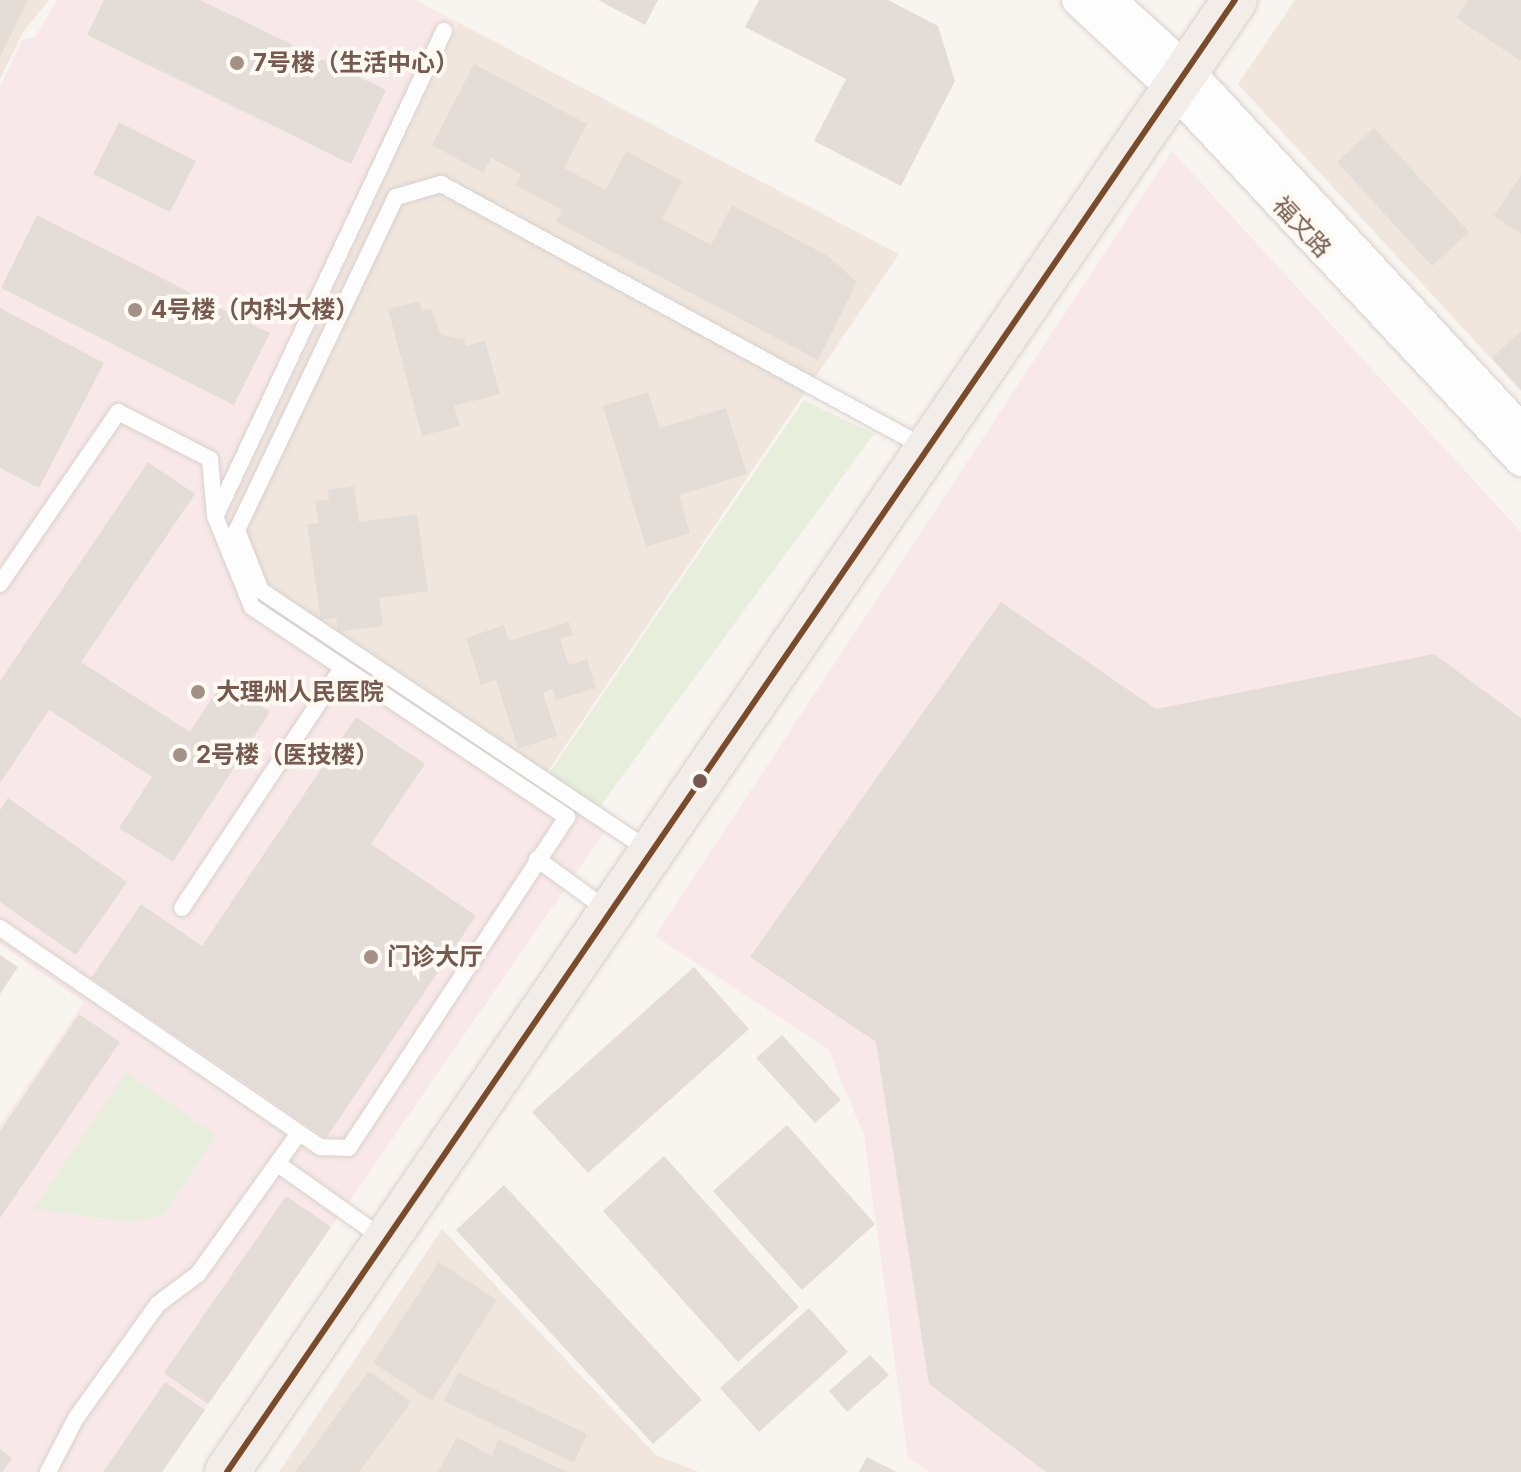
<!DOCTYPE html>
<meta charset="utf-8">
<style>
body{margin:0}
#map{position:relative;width:1521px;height:1472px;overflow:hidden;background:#f8f4f0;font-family:Inter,"Noto Sans SC",sans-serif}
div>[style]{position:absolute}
.residential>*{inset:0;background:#f0e6de}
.medical>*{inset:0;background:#f9e8e9}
.green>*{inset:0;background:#e7eedb}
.building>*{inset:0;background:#e4ddd7}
.roads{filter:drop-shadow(0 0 2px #d7d0cc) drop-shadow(0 0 2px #d7d0cc)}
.lane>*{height:16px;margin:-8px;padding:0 8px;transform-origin:8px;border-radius:8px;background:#fefdfd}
.street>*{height:30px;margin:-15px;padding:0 15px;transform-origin:15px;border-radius:15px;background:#fefdfd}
.primary>*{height:44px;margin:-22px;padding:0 22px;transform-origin:22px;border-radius:22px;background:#f2ede8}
.bus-1>*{height:6px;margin:-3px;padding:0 3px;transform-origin:3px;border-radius:3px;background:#7a4b2a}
.dots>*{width:22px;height:22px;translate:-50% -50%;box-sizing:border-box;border:4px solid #fef9f2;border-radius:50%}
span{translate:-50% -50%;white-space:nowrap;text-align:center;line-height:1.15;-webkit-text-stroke:8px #fef9f2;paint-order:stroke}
.poi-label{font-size:24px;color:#765a4f;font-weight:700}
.left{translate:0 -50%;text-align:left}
.street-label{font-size:24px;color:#765a4f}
</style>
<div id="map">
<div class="residential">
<div style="clip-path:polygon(0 0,49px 0,23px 32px,0 79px)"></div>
<div style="clip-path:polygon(1295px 0,1521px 0,1521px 391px,1238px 84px)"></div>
<div style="clip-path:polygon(459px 23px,899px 254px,538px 786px,256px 598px,224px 521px)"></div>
<div style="clip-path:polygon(442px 1229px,656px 1455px,699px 1472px,279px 1472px)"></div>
</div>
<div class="medical">
<div style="clip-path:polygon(57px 0,415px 0,459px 23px,224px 521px,256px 598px,605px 831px,162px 1472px,0 1472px,0 1125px,84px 1002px,0 944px,0 87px,22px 40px,35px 37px)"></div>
<div style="clip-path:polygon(1172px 151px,1521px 532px,1521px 1472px,929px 1472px,908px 1457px,864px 1135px,828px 1049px,655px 936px)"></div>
</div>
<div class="green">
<div style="clip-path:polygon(804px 400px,874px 434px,598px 809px,547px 776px)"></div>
<div style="clip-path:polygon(126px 1072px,216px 1135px,163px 1216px,129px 1222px,33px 1209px)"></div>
</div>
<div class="building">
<div style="clip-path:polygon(0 0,28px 0,0 57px)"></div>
<div style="clip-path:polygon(104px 0,200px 0,386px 90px,351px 164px,87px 35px)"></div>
<div style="clip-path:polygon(598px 0,658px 0,645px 25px)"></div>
<div style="clip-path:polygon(759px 0,888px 0,938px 26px,955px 81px,901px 186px,814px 141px,846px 79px,745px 27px)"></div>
<div style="clip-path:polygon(1468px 0,1521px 0,1521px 61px,1456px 18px)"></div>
<div style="clip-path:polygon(474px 64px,587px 124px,564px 168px,606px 190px,626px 151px,682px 181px,662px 219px,711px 245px,732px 205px,828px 256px,857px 282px,818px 360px,556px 222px,562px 210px,515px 185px,521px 174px,491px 158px,483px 173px,432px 145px)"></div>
<div style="clip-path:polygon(119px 122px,196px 161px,170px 212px,93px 174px)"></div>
<div style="clip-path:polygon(1374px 128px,1469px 232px,1432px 266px,1337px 162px)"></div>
<div style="clip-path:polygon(1521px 175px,1521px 234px,1494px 216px)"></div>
<div style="clip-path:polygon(37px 215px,270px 333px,234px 405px,1px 288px)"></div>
<div style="clip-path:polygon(419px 301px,422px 311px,431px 309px,441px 335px,464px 339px,466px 346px,485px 341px,500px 394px,454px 406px,460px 426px,422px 436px,388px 309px)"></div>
<div style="clip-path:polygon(0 308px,104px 363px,39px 488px,0 468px)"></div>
<div style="clip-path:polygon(1521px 331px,1521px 390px,1492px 358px)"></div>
<div style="clip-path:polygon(648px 392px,660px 428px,726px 408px,747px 474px,679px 495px,690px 533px,646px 547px,603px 406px)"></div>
<div style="clip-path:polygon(148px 462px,195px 494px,81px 662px,190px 732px,223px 681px,270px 712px,173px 862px,119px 828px,152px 777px,49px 710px,0 783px,0 681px)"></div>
<div style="clip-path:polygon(354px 486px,359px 522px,417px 514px,428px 591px,379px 598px,383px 626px,338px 632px,336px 618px,321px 620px,307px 524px,319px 523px,315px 501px,329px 499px,328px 490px)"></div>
<div style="clip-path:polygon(1001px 602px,1156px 709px,1434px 654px,1521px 718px,1521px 1472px,1046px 1472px,929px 1384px,876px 1042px,750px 957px)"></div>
<div style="clip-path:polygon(569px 622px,573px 635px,560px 639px,569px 665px,587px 659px,596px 688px,556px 700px,553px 689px,543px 693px,557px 736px,518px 749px,496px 680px,481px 685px,466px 638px,504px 625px,509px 641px)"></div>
<div style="clip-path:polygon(356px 717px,425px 764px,371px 844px,476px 916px,326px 1138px,91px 978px,141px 904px,202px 946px)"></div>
<div style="clip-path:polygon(8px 798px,127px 882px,76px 955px,0 902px,0 810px)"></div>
<div style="clip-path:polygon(0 955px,18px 967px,0 994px)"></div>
<div style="clip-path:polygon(694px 967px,749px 1029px,588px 1173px,532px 1112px)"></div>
<div style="clip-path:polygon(79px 1014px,120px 1042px,0 1218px,0 1131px)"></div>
<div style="clip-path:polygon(782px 1035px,841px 1100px,815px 1123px,756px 1058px)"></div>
<div style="clip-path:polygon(787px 1125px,875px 1224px,802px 1290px,713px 1191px)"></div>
<div style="clip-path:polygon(664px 1156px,799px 1307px,738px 1362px,603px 1211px)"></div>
<div style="clip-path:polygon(504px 1185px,702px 1400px,653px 1444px,456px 1230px)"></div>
<div style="clip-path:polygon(286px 1196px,331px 1227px,208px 1404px,164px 1373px)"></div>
<div style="clip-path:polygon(439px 1262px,497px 1300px,432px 1401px,373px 1363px)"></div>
<div style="clip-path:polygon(809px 1308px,848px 1352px,759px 1432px,720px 1388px)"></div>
<div style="clip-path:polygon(870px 1355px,889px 1375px,847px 1412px,829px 1391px)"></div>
<div style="clip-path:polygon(369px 1371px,411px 1402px,359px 1472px,295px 1472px)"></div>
<div style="clip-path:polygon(458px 1372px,587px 1434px,574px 1463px,444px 1401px)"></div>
<div style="clip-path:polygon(165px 1382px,205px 1410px,162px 1472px,103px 1472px)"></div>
<div style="clip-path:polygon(457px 1437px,492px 1456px,498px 1439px,567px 1472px,438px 1472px)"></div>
<div style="clip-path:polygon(0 1449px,12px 1458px,2px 1472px,0 1472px)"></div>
<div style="clip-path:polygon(867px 1457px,897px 1472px,859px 1472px)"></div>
</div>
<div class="roads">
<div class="lane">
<div style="left:216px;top:515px;width:535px;rotate:-64.78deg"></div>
<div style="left:0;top:584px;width:209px;rotate:-55.5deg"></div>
<div style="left:118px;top:412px;width:103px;rotate:27.1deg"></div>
<div style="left:210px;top:459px;width:57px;rotate:85deg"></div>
<div style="left:215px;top:516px;width:98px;rotate:67.9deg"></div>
<div style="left:252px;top:607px;width:379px;rotate:33.7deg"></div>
<div style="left:567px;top:817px;width:396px;rotate:123.4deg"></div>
<div style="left:349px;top:1148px;width:29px;rotate:-178deg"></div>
<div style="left:320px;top:1147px;width:388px;rotate:-145.6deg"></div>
<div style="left:650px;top:851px;width:468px;rotate:-146.2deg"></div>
<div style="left:261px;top:591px;width:66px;rotate:-111.5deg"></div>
<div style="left:237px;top:530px;width:369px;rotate:-64.5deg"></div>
<div style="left:396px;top:197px;width:47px;rotate:-16.1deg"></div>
<div style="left:441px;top:184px;width:552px;rotate:28.56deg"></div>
<div style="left:537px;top:859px;width:90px;rotate:36deg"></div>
<div style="left:182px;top:908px;width:288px;rotate:-56.3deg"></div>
<div style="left:278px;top:1164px;width:130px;rotate:35.3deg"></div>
<div style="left:48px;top:1472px;width:61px;rotate:-62.6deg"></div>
<div style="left:76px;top:1418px;width:140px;rotate:-54.3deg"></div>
<div style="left:158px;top:1304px;width:50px;rotate:-36.9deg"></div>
<div style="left:198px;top:1274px;width:173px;rotate:-54.4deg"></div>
</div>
<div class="street">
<div style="left:1077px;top:0;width:132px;rotate:43.2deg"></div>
<div style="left:1173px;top:90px;width:509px;rotate:46.83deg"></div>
<div style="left:1111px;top:0;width:103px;rotate:42.2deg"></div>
<div style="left:1187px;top:69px;width:491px;rotate:47.1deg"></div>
</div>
<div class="primary">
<div style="left:227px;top:1472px;width:1784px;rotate:-55.6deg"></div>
</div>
</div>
<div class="bus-1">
<div style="left:227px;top:1472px;width:1784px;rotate:-55.6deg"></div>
</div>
<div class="dots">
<div style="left:237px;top:63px;background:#a49087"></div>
<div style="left:135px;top:310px;background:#a49087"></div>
<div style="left:198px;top:692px;background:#a49087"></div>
<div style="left:180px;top:755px;background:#a49087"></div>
<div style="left:700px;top:781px;background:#765a4f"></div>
<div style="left:371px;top:957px;background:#a49087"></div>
</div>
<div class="poi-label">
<span class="left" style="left:253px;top:63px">7号楼（生活中心）</span>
<span class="left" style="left:151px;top:310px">4号楼（内科大楼）</span>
<span class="left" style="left:216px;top:692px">大理州人民医院</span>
<span class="left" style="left:196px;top:755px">2号楼（医技楼）</span>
<span class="left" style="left:387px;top:957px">门诊大厅</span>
</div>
<div class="street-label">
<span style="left:1302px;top:227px;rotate:47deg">福文路</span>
</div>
</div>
